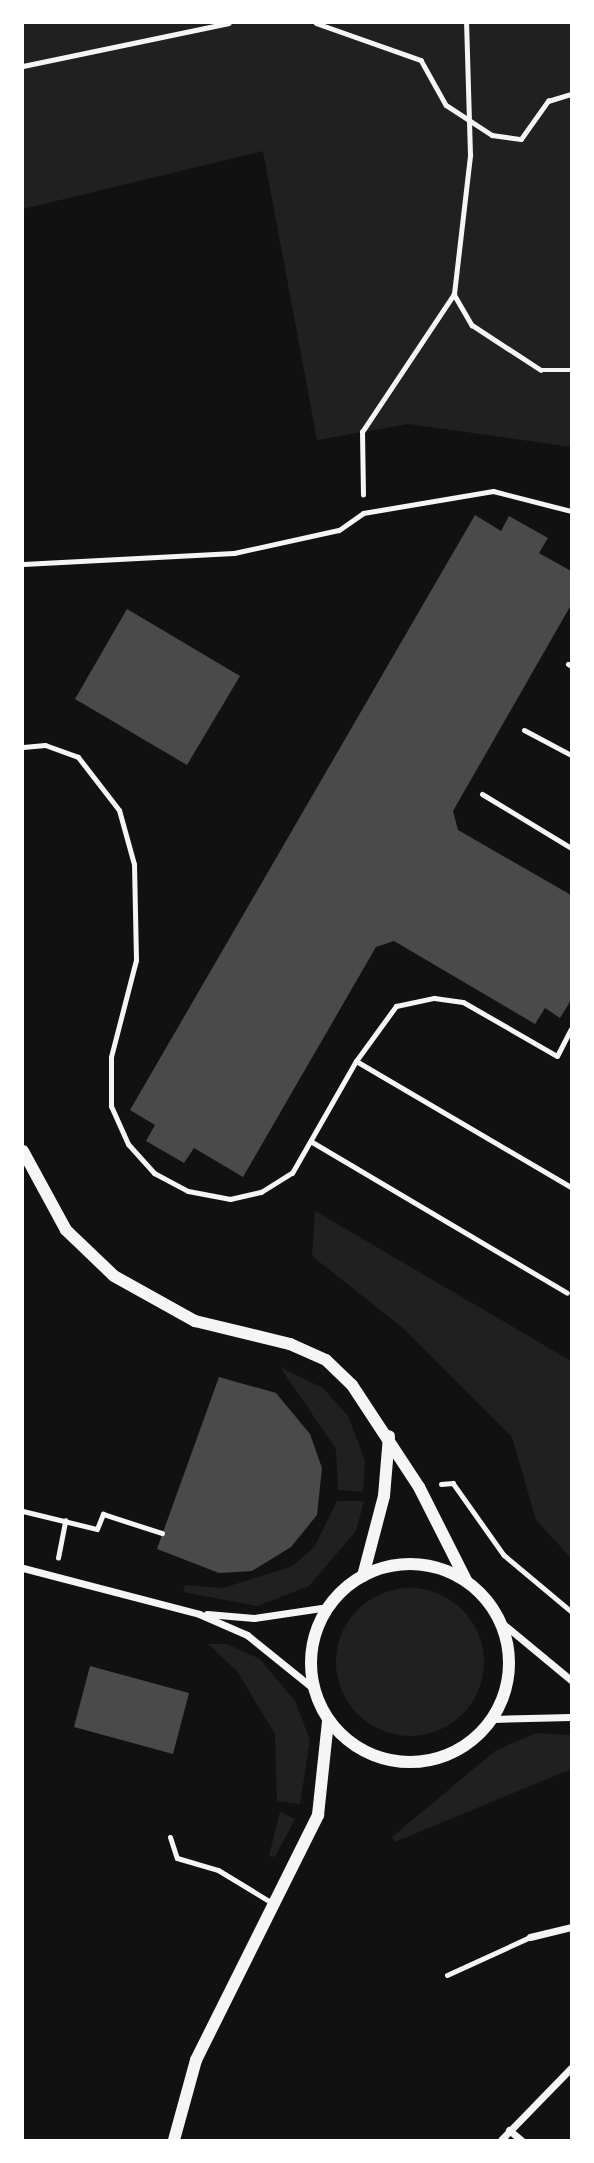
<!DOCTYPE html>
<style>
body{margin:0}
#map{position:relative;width:594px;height:2163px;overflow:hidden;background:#111;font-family:Quicksand,sans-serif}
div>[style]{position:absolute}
.green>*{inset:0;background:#202020}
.round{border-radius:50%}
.building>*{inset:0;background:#4a4a4a}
.path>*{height:4.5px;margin:-2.25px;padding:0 2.25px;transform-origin:2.25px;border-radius:2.25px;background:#f5f5f5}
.service>*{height:5px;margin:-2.5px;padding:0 2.5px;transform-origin:2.5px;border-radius:2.5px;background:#f5f5f5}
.minor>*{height:7px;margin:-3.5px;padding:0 3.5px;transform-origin:3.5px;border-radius:3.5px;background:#f5f5f5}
.tertiary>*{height:12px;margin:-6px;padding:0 6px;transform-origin:6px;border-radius:6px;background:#f5f5f5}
.tertiary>.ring{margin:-6px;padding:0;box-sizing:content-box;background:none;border:12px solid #f5f5f5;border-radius:50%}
span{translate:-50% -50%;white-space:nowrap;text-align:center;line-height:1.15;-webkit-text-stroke:7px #fff;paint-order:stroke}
.frame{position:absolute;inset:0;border:24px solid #fff;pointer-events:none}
</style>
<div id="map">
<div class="green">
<div style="clip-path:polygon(23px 23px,571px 23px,571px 447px,409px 424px,317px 440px,263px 151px,23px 209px)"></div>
<div style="clip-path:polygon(315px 1211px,571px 1361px,571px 1558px,536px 1520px,512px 1437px,403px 1328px,312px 1256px)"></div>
<div style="clip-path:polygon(280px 1367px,323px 1388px,348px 1416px,365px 1460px,363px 1492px,338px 1490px,336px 1449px)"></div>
<div style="clip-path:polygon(337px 1501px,364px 1501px,356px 1531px,309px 1586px,257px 1606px,183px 1592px,185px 1585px,223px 1588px,293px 1566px,315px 1546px)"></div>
<div class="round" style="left:336px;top:1588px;width:148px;height:148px"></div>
<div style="clip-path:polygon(208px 1644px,227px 1644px,260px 1659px,295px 1701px,310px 1740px,300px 1804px,277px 1801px,275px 1734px,237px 1671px)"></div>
<div style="clip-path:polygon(536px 1733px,571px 1735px,571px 1769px,395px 1842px,392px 1837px,495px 1751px)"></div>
<div style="clip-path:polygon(280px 1812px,295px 1819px,275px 1857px,269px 1856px)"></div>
</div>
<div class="building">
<div style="clip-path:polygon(475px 515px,501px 531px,509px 516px,548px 538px,539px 553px,571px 571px,571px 605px,453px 811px,458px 830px,571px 895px,571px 1000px,560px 1018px,545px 1008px,535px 1024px,394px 941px,376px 947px,243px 1177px,194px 1148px,184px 1163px,146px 1141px,155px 1125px,130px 1110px)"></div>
<div style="clip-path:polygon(127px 609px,240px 676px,187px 765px,75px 699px)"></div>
<div style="clip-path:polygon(219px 1377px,276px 1393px,310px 1434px,322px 1468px,317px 1515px,291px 1547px,252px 1571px,219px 1573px,157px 1549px)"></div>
<div style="clip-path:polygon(90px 1666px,189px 1693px,173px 1754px,74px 1727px)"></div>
</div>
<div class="path">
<div style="left:316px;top:23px;width:111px;rotate:19.4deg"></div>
<div style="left:421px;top:60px;width:51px;rotate:60.9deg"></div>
<div style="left:446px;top:105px;width:55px;rotate:33.1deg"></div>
<div style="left:492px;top:135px;width:29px;rotate:8deg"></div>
<div style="left:521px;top:139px;width:47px;rotate:-54.6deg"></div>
<div style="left:548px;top:101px;width:24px;rotate:-17deg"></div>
<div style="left:23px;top:66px;width:210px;rotate:-11.8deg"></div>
<div style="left:454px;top:294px;width:36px;rotate:60deg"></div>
<div style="left:472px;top:325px;width:82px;rotate:33.1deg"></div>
<div style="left:541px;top:370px;width:30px"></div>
<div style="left:363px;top:495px;width:63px;rotate:-90.9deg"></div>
<div style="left:362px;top:432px;width:166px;rotate:-56.3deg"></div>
<div style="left:454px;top:294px;width:140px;rotate:-83.4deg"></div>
<div style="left:470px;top:155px;width:132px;rotate:-91.7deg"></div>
<div style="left:441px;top:1484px;width:12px;rotate:-5deg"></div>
<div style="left:453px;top:1483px;width:88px;rotate:54.7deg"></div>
<div style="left:504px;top:1555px;width:87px;rotate:39.9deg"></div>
<div style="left:23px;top:1511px;width:76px;rotate:13.7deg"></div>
<div style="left:97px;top:1529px;width:16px;rotate:-68deg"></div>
<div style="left:103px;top:1514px;width:62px;rotate:17.9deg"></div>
<div style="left:58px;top:1558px;width:38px;rotate:-79deg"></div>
</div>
<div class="service">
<div style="left:23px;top:564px;width:211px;rotate:-3deg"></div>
<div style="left:234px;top:553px;width:107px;rotate:-12.4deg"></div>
<div style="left:339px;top:530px;width:29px;rotate:-35deg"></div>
<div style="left:363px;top:513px;width:132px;rotate:-9.6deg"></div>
<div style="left:493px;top:491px;width:81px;rotate:14.4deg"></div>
<div style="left:568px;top:664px;width:4px;rotate:34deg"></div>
<div style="left:524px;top:730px;width:53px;rotate:28deg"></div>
<div style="left:23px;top:747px;width:22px;rotate:-5deg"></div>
<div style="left:45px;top:745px;width:35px;rotate:20deg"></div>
<div style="left:78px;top:757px;width:67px;rotate:52.3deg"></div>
<div style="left:119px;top:810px;width:56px;rotate:74.5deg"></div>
<div style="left:134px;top:864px;width:96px;rotate:88.8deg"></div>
<div style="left:136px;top:960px;width:100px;rotate:104.5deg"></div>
<div style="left:111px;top:1057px;width:49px;rotate:90deg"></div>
<div style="left:111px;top:1106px;width:42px;rotate:65.9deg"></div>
<div style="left:128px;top:1144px;width:39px;rotate:48deg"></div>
<div style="left:154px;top:1173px;width:38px;rotate:28deg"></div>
<div style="left:188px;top:1191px;width:43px;rotate:10.8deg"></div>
<div style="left:230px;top:1199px;width:32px;rotate:-13deg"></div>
<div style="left:261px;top:1192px;width:36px;rotate:-32deg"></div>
<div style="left:292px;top:1173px;width:129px;rotate:-60.3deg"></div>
<div style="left:356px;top:1061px;width:68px;rotate:-54deg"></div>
<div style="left:396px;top:1006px;width:39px;rotate:-12deg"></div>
<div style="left:434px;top:998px;width:29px;rotate:8deg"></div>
<div style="left:463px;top:1002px;width:108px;rotate:29.9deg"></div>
<div style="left:557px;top:1056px;width:30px;rotate:-63deg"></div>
<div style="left:482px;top:794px;width:104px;rotate:31.2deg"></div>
<div style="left:356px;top:1061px;width:249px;rotate:30.4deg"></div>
<div style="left:312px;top:1142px;width:296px;rotate:30.6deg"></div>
<div style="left:170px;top:1837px;width:22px;rotate:72deg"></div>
<div style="left:177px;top:1858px;width:43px;rotate:16.3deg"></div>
<div style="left:218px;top:1870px;width:66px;rotate:31.3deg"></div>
<div style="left:447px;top:1975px;width:91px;rotate:-24.6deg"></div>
</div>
<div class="minor">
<div style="left:23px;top:1568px;width:182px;rotate:14.6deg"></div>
<div style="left:199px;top:1614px;width:52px;rotate:23.6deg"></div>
<div style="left:247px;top:1635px;width:86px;rotate:38.9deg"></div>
<div style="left:207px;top:1614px;width:47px;rotate:4.9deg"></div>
<div style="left:254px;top:1618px;width:75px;rotate:-8.5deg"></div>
<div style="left:502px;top:1623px;width:89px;rotate:39.6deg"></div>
<div style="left:493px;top:1719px;width:78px;rotate:-1.5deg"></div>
<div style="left:530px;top:1937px;width:42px;rotate:-13.7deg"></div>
<div style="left:509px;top:2130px;width:16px;rotate:40deg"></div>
<div style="left:501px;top:2140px;width:100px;rotate:-45.8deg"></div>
</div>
<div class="tertiary">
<div style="left:23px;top:1151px;width:90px;rotate:61.4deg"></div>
<div style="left:66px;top:1230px;width:66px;rotate:43.8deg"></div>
<div style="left:114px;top:1276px;width:93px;rotate:29.1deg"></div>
<div style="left:195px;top:1321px;width:98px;rotate:13.6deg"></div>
<div style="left:290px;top:1344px;width:39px;rotate:24deg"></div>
<div style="left:326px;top:1360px;width:36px;rotate:44deg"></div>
<div style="left:352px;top:1385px;width:122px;rotate:56.7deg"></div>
<div style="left:419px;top:1487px;width:106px;rotate:63.2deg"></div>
<div class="ring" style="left:311px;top:1564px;width:186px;height:186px"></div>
<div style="left:363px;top:1576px;width:83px;rotate:-75.3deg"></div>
<div style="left:384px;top:1496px;width:60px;rotate:-85.2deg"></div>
<div style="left:174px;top:2140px;width:83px;rotate:-74.6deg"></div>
<div style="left:196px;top:2060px;width:274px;rotate:-63.5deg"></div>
<div style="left:318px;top:1815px;width:95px;rotate:-83.9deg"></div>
</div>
<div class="frame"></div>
</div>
